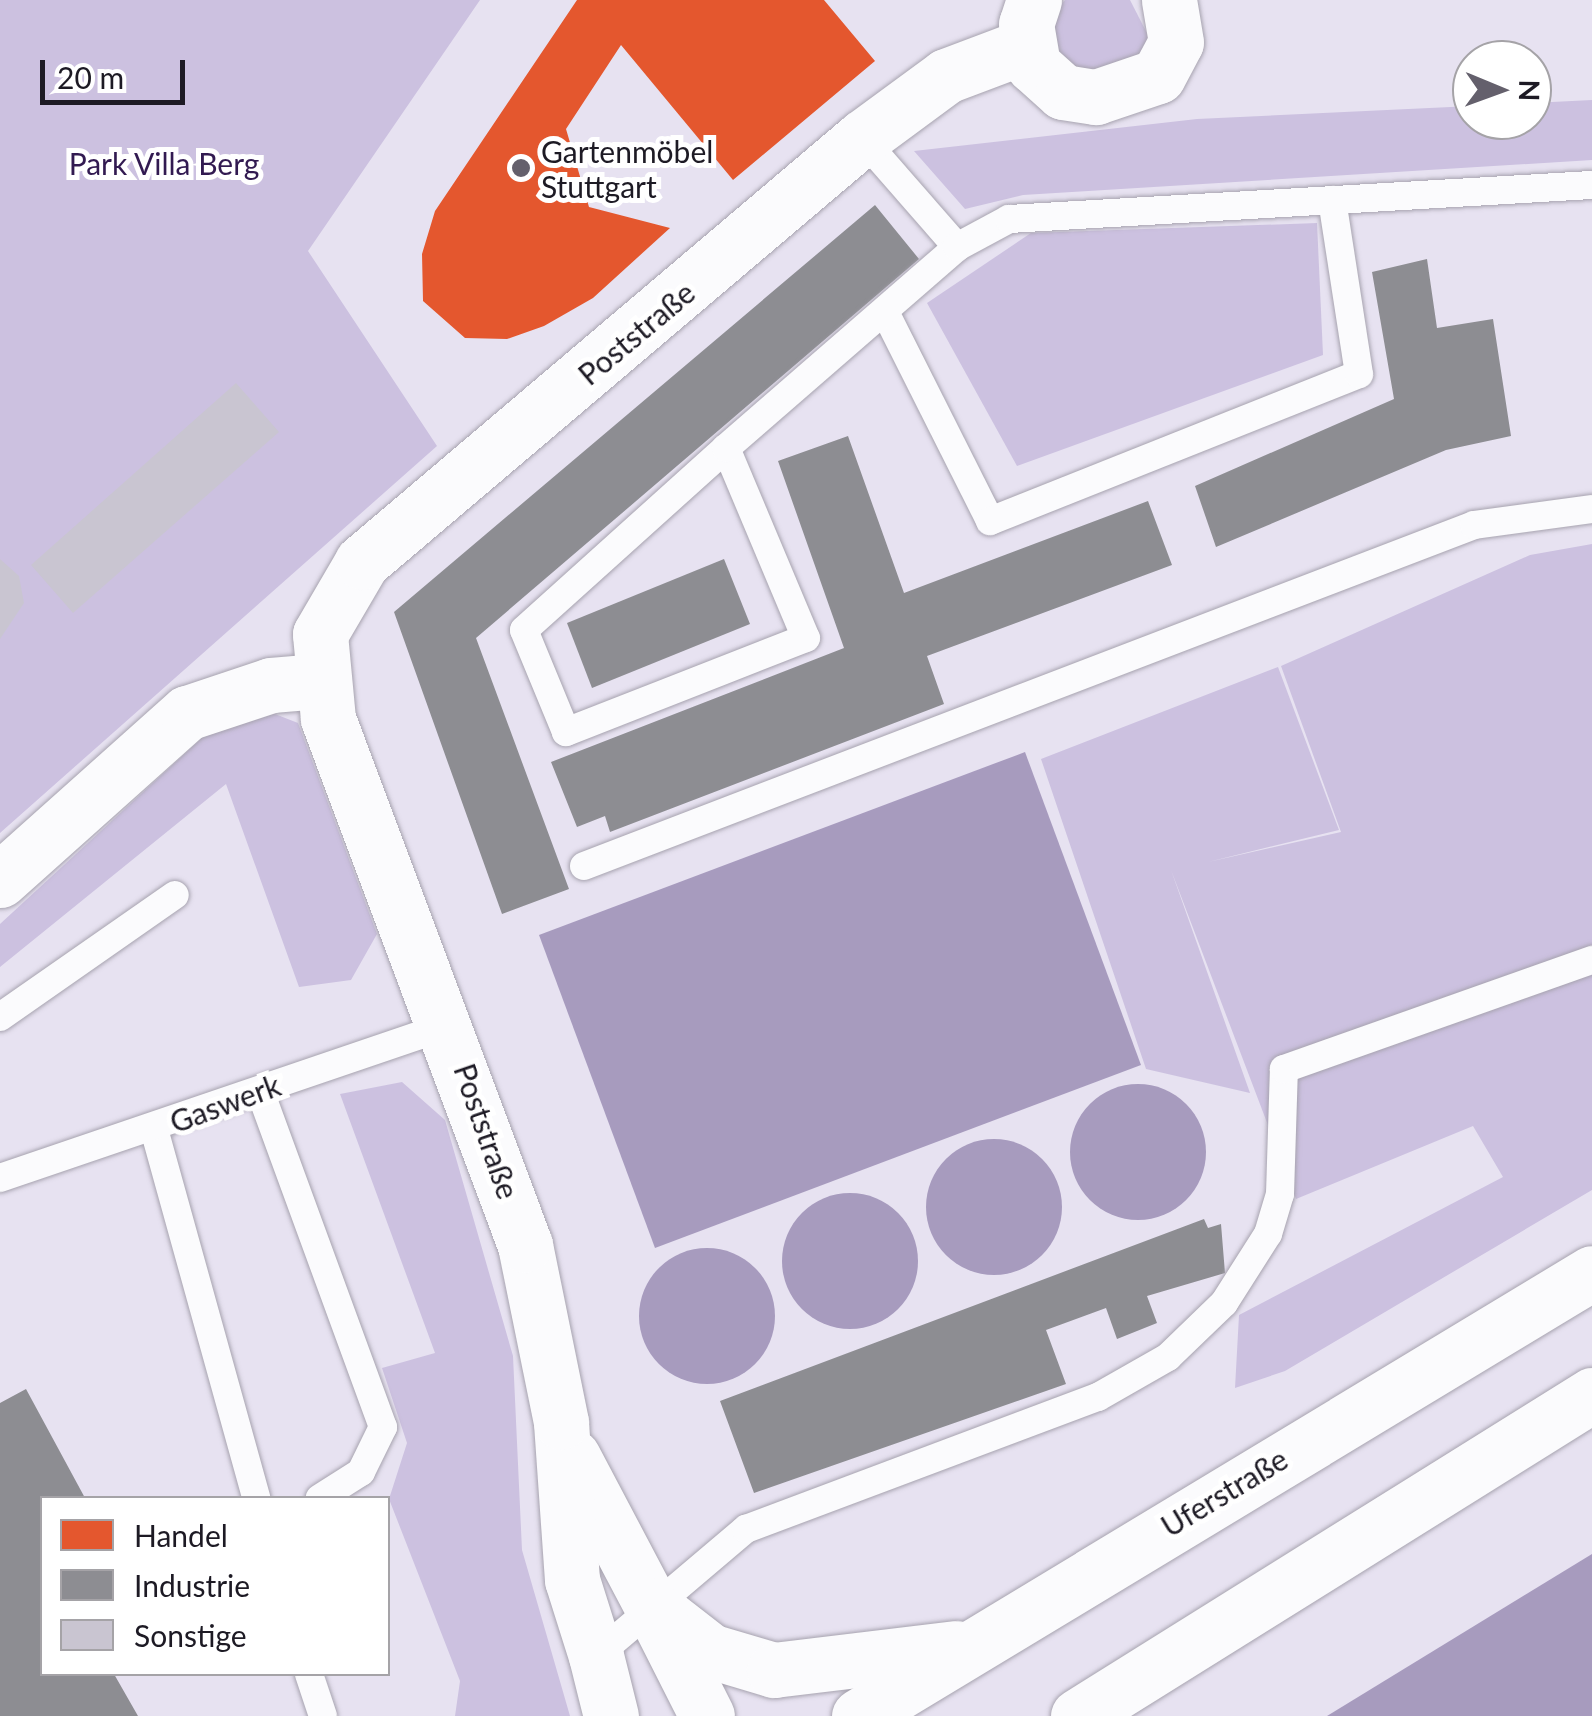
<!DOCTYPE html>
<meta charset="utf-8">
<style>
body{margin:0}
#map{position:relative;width:1592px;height:1716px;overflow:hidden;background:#e7e2f1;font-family:Lato,sans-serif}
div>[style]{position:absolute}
.green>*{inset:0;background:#ccc1e0}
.water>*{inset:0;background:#a79bbe}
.round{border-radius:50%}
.shops>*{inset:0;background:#e4572e}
.industry>*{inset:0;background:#8d8d92}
.building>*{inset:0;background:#c9c5d1}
.roads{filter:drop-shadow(0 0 2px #a7a3af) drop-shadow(0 0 2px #a7a3af)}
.lane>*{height:28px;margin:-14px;padding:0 14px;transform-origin:14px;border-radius:14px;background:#fbfbfd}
.street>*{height:55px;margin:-27.5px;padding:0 27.5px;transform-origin:27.5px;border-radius:27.5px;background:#fbfbfd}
.primary>*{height:55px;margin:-27.5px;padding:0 27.5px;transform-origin:27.5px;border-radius:27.5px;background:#fbfbfd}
.highway>*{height:55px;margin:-27.5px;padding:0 27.5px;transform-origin:27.5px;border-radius:27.5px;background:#fbfbfd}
.dots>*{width:28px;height:28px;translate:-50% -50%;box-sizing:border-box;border:5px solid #fff;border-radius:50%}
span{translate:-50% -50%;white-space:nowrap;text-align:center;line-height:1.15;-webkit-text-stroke:10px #fff;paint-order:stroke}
.poi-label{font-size:30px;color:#1d1a24}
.left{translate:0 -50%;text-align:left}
.park-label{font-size:30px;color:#321a51}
.street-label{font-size:30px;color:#1d1a24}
.legend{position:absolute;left:40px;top:1496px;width:350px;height:180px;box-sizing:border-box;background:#fff;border:2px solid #a5a3a7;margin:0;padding:12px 18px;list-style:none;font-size:30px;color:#1d1a24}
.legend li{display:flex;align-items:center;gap:20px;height:50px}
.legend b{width:50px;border:2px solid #a5a3a7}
.north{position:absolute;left:1452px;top:40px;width:100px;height:100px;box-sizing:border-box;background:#fff;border:2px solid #a5a3a7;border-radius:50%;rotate:91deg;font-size:28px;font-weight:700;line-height:40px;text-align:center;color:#1d1a24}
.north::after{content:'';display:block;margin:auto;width:35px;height:45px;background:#64606c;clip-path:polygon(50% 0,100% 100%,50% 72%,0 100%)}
.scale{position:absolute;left:40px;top:60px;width:145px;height:45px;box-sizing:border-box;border:5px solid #1d1a24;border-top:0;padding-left:12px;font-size:30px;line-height:35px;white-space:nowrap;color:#1d1a24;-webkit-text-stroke:8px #fff;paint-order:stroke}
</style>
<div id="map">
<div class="green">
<div style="clip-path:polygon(0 0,480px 0,308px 251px,437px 446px,0 833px)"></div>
<div style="clip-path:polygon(1065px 0,1130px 0,1150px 39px,1129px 67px,1074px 70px,1053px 52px,1050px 18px)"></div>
<div style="clip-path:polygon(1592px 100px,1592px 160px,1023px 195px,965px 209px,914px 151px,1197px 119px,1472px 106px,1472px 120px,1532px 120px,1532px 103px)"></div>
<div style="clip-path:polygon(1317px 223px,1323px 355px,1017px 466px,927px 303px,1031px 233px)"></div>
<div style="clip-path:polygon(1592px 544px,1592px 1190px,1285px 1371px,1235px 1388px,1239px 1315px,1503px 1177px,1473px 1126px,1296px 1199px,1171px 870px,1250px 1093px,1146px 1069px,1041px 759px,1278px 667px,1339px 830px,1208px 862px,1341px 832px,1281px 666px,1530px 555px)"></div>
<div style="clip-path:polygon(257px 707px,298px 723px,377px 934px,351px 980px,299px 987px,226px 784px,0 967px,0 924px,205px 735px)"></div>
<div style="clip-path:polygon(402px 1082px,445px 1120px,513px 1356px,522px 1550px,570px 1716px,455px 1716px,460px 1681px,389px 1499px,407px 1443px,382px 1368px,435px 1353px,340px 1094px)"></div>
</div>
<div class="water">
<div style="clip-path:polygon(1025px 752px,1141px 1065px,655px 1248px,539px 935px)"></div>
<div class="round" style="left:1070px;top:1084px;width:136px;height:136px"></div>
<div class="round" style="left:926px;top:1139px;width:136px;height:136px"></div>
<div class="round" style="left:782px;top:1193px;width:136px;height:136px"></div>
<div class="round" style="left:639px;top:1248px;width:136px;height:136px"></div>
<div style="clip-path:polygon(1592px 1554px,1592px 1716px,1327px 1716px)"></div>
</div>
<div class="shops">
<div style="clip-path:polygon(577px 0,824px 0,875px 61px,733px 180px,621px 45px,566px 129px,589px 207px,670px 228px,593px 298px,544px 326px,507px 339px,465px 338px,423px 301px,422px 254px,435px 211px)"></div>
</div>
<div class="industry">
<div style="clip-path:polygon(875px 205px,919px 259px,476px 638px,569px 889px,502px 914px,394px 612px)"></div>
<div style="clip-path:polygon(1427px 259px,1437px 328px,1493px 319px,1511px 436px,1446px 450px,1216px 547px,1195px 486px,1394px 399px,1372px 272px)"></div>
<div style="clip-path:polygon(848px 436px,904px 593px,1148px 501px,1172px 565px,927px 656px,944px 704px,610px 832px,605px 816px,577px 827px,551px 762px,844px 648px,778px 461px)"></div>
<div style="clip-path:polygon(724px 559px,750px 624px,592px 688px,567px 623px)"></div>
<div style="clip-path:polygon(1204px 1219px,1208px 1228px,1221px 1224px,1225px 1273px,1147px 1296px,1157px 1323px,1117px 1339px,1106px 1308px,1046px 1330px,1066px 1384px,754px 1493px,720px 1401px)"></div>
<div style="clip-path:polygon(26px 1389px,85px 1498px,42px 1498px,42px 1674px,114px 1674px,138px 1716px,0 1716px,0 1403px)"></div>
</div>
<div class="building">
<div style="clip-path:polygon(236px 383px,279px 432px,73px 613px,31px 565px)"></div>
<div style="clip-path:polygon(0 559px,19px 576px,24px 603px,0 639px)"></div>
</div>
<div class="roads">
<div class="lane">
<div style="left:862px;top:138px;width:145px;rotate:48.9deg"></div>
<div style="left:885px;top:312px;width:234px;rotate:63.3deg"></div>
<div style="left:990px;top:521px;width:397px;rotate:-21.7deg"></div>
<div style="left:1359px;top:374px;width:176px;rotate:-98.8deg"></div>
<div style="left:726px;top:448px;width:206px;rotate:67.2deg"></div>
<div style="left:806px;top:638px;width:258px;rotate:158.6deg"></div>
<div style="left:566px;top:732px;width:110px;rotate:-112.4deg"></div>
<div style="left:524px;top:630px;width:272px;rotate:-42deg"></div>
<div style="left:726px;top:448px;width:306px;rotate:-41deg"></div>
<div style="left:957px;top:247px;width:59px;rotate:-28.3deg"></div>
<div style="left:1009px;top:219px;width:584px;rotate:-3.34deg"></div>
<div style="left:584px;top:866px;width:953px;rotate:-20.96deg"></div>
<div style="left:1474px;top:525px;width:119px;rotate:-7.7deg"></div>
<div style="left:0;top:1017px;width:213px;rotate:-34.9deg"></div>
<div style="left:260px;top:1091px;width:358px;rotate:69.9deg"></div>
<div style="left:383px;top:1427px;width:50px;rotate:116.1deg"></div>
<div style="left:361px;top:1472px;width:49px;rotate:147.6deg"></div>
<div style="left:154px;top:1129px;width:383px;rotate:74.5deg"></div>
<div style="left:0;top:1178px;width:474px;rotate:-18.8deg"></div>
<div style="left:596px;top:1656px;width:197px;rotate:-40.3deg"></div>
<div style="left:746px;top:1529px;width:376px;rotate:-20.6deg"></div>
<div style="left:1098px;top:1397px;width:81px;rotate:-29.7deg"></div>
<div style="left:1168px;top:1357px;width:78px;rotate:-44deg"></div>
<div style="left:1224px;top:1303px;width:82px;rotate:-57.5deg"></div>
<div style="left:1268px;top:1234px;width:42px;rotate:-73.3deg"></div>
<div style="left:1280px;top:1194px;width:125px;rotate:-88.2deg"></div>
<div style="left:1284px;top:1069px;width:327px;rotate:-19.5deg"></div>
<div style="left:309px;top:1674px;width:44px;rotate:71.6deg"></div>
</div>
<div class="street">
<div style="left:1034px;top:0;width:25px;rotate:108deg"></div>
<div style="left:1026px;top:24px;width:42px;rotate:80.3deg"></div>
<div style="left:1033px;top:65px;width:40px;rotate:42deg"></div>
<div style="left:1063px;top:92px;width:33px;rotate:9deg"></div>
<div style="left:1096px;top:97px;width:65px;rotate:-18.7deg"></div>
<div style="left:1158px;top:76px;width:38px;rotate:-62deg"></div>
<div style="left:1176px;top:42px;width:43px;rotate:-99.5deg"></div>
<div style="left:0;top:880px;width:251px;rotate:-41.8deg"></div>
<div style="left:187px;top:713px;width:89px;rotate:-18.4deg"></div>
<div style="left:271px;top:685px;width:48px;rotate:-4.8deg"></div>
<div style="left:573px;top:1457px;width:167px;rotate:62.2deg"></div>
<div style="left:596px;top:1656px;width:80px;rotate:-107.5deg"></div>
<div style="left:572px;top:1580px;width:158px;rotate:-94deg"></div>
<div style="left:561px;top:1422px;width:181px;rotate:-101.5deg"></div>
<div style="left:525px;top:1245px;width:562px;rotate:-110.53deg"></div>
<div style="left:328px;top:719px;width:85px;rotate:-95.4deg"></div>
<div style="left:320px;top:634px;width:83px;rotate:-59.7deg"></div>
<div style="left:362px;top:562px;width:656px;rotate:-40.3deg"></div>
<div style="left:862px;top:138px;width:104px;rotate:-36.4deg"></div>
<div style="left:946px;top:76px;width:85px;rotate:-20.6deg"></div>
</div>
<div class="primary">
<div style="left:651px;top:1605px;width:75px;rotate:37.9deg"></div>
<div style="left:710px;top:1651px;width:67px;rotate:16.5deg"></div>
<div style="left:774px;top:1670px;width:183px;rotate:-6.9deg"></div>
<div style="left:859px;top:1716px;width:856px;rotate:-31.15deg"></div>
<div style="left:1078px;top:1716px;width:606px;rotate:-31.99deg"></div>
</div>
<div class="highway">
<div style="left:651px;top:1605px;width:124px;rotate:63.2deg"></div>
<div style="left:596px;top:1656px;width:62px;rotate:76deg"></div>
</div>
</div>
<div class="dots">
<div style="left:521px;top:168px;background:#64606c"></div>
</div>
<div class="poi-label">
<span class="left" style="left:541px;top:168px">Gartenmöbel<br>Stuttgart</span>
</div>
<div class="park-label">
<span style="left:164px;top:163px">Park Villa Berg</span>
</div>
<div class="street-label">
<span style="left:636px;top:333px;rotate:-40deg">Poststraße</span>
<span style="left:225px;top:1103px;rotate:-20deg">Gaswerk</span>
<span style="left:487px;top:1131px;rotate:71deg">Poststraße</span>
<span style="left:1224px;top:1492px;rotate:-31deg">Uferstraße</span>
</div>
<ul class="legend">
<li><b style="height:28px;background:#e4572e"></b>Handel</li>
<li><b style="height:28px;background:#8d8d92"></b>Industrie</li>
<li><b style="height:28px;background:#c9c5d1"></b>Sonstige</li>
</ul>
<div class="north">N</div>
<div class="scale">20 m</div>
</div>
